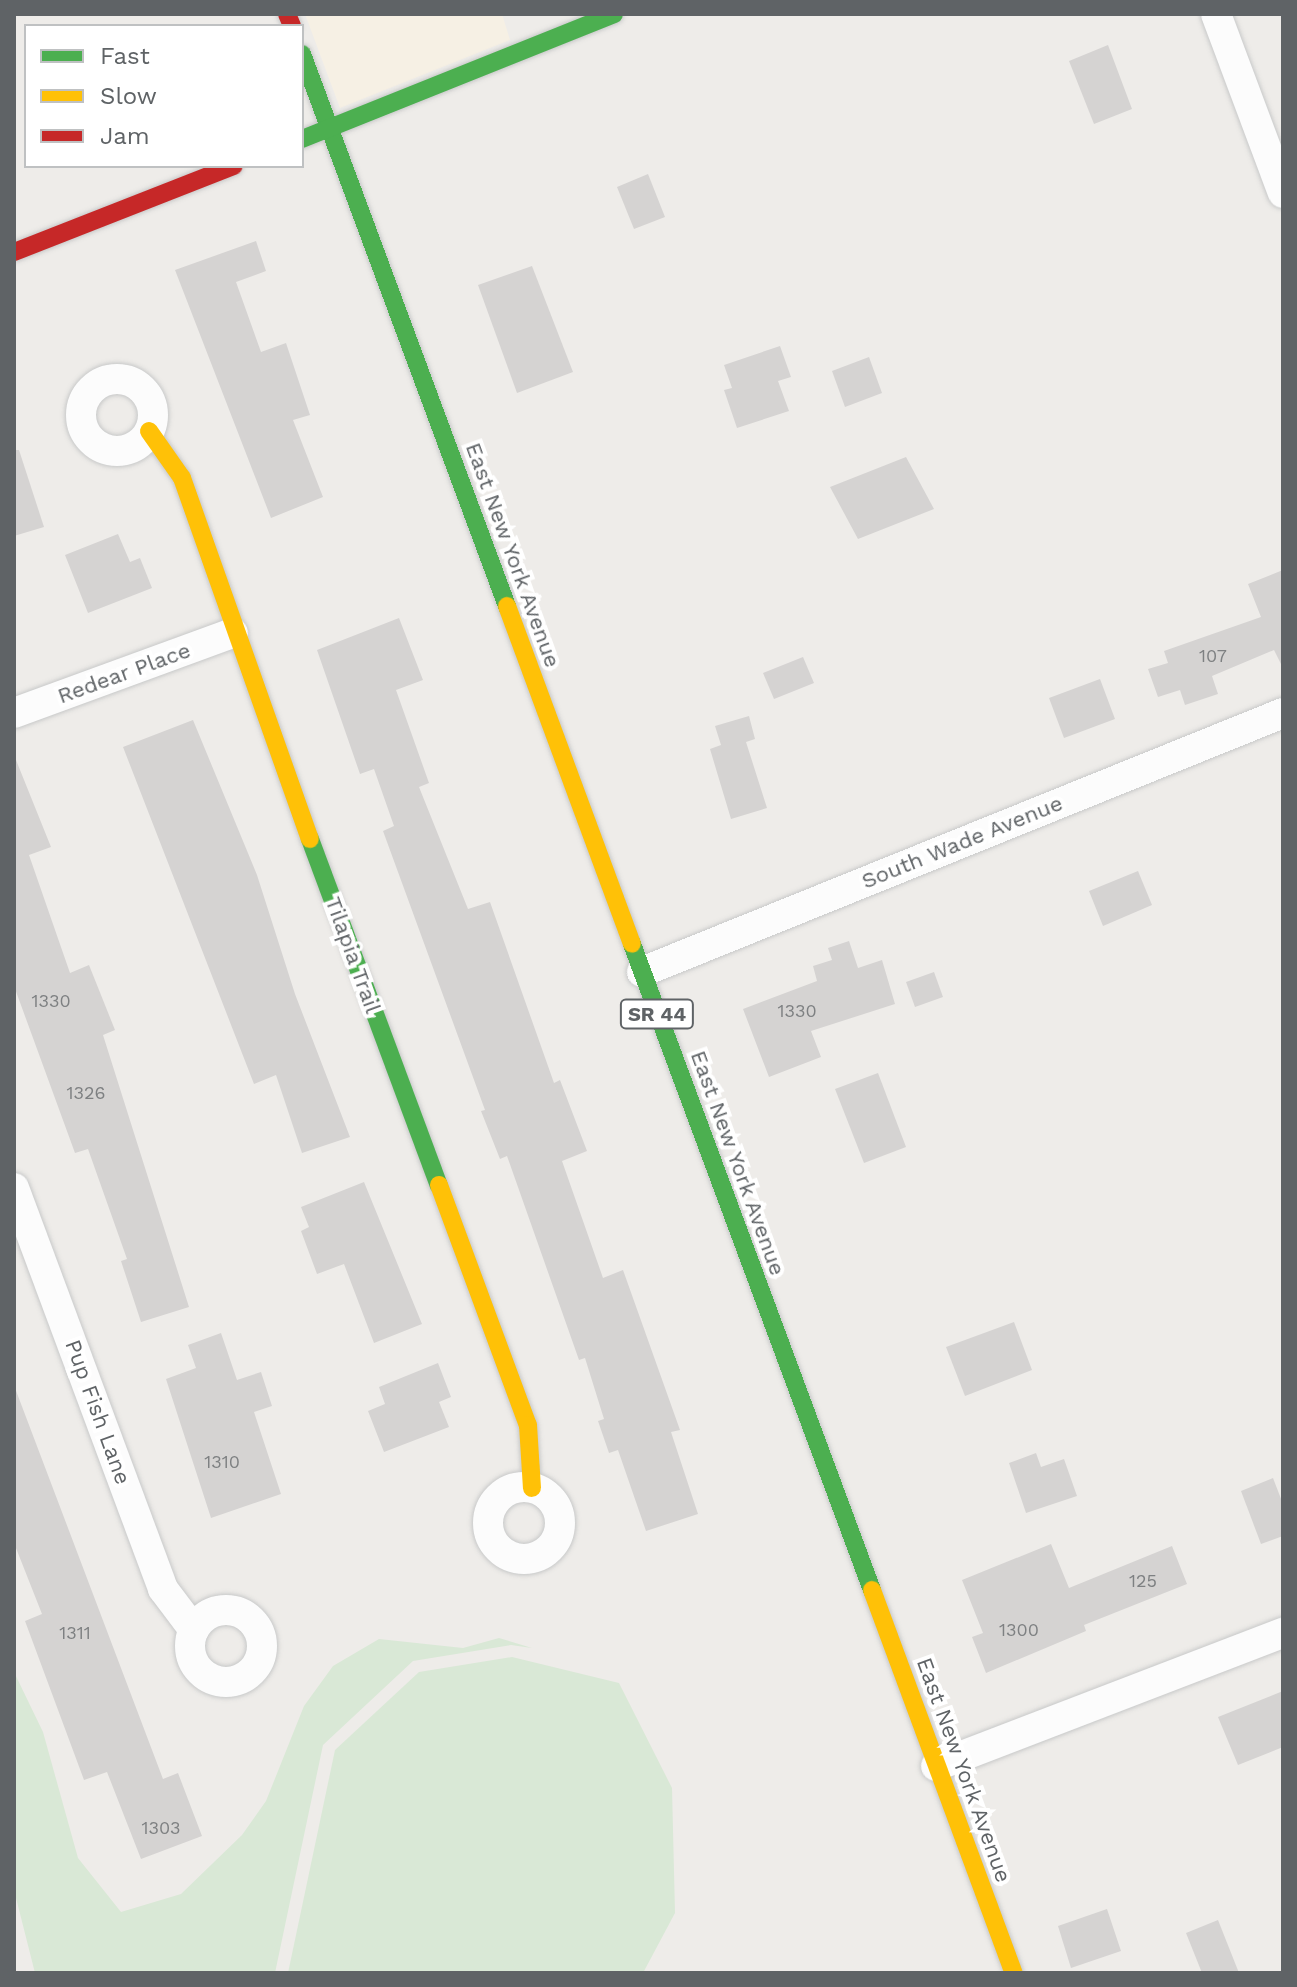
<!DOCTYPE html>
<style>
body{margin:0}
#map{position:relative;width:1297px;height:1987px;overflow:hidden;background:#eeece9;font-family:"Work Sans",sans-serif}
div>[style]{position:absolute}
.commercial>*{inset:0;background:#f6f0e4}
.green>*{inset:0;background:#d9e8d6}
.building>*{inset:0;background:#d5d3d2}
.roads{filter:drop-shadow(0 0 2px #c8c9c9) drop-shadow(0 0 2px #c8c9c9)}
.street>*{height:30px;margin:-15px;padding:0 15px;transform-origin:15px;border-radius:15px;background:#fcfcfc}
.street>.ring{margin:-15px;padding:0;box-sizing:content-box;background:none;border:30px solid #fcfcfc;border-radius:50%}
.fast>*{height:18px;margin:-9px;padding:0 9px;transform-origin:9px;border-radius:9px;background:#4caf50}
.slow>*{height:18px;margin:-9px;padding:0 9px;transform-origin:9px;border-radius:9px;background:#ffc107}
.jam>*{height:18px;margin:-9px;padding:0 9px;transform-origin:9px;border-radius:9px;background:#c62828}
span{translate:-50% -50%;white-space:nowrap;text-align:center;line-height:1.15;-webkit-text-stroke:8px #fff;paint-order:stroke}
.number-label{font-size:18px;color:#7e8082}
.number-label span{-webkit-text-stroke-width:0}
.shield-label span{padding:2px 6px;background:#fff;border:2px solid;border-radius:6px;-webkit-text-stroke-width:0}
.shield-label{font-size:20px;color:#5f6366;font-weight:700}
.street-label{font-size:22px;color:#5f6366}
.frame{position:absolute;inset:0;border:16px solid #5f6366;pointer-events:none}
.legend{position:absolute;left:24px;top:24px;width:280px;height:144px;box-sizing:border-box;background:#fff;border:2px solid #bfc1c2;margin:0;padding:10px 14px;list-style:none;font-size:24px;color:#5f6366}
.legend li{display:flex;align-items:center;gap:16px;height:40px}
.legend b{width:40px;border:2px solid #bfc1c2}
</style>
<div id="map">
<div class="commercial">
<div style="clip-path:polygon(305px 14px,502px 14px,510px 40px,340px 108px)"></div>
</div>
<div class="green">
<div style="clip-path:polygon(499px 1638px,532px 1648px,511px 1645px,413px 1661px,323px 1745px,275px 1973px,35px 1973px,14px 1890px,14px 1672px,43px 1732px,78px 1858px,121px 1912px,181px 1894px,242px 1835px,266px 1801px,304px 1706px,333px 1666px,379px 1639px,463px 1648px)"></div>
<div style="clip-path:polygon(512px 1657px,619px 1683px,672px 1788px,675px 1913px,643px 1973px,288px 1973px,335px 1750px,419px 1672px)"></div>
</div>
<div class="building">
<div style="clip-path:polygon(1108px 45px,1132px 109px,1094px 124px,1069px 61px)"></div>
<div style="clip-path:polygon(648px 174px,665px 217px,634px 229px,617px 187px)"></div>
<div style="clip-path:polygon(256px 241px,266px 271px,236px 282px,261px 352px,286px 343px,310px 415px,293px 420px,323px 497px,271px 518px,175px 270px)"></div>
<div style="clip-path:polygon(532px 266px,573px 372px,517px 393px,478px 285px)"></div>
<div style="clip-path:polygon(780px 346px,791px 377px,778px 381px,789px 411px,737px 428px,724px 390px,732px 388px,724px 365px)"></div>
<div style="clip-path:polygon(869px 357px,882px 393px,845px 407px,832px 371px)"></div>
<div style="clip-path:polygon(14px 450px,19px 450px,44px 527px,14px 536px)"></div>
<div style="clip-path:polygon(906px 457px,934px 509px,858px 539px,830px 487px)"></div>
<div style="clip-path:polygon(118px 534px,130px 562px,140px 558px,152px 588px,88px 613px,65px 555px)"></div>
<div style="clip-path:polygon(1283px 570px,1283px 668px,1274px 650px,1212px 676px,1218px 694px,1185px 705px,1180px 690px,1158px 697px,1148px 669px,1168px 663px,1164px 651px,1261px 617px,1248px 584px)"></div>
<div style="clip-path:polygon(399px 618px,423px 680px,396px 690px,429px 783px,419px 787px,468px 909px,490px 902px,554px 1083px,560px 1080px,587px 1151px,562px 1161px,603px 1278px,623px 1270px,680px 1430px,671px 1432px,698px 1514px,646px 1531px,618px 1450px,609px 1453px,598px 1421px,604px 1419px,585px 1358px,579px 1360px,507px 1156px,500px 1159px,481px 1111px,485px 1110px,383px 831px,394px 826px,374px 769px,360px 774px,317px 650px)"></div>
<div style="clip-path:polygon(803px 657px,814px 683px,774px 699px,763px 673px)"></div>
<div style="clip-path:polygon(1100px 679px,1115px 719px,1064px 738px,1049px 698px)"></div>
<div style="clip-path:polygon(749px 716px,755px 739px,746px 742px,767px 808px,731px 819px,710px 749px,721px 745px,715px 726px)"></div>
<div style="clip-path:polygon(193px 720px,257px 875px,295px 994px,350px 1137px,302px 1153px,276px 1075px,254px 1084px,123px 747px)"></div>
<div style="clip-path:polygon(14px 755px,51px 847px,29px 855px,70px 973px,89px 965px,115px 1030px,103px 1035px,189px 1307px,141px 1322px,121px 1261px,127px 1259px,88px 1149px,75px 1153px,14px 986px)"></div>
<div style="clip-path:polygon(1138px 871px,1152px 905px,1103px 926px,1089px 891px)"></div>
<div style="clip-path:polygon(849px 941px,858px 968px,882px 960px,895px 1004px,811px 1031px,821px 1057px,769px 1077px,743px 1009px,817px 981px,813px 966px,832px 960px,828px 948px)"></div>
<div style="clip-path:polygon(934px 972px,943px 997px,915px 1007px,906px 982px)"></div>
<div style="clip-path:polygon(878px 1073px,906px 1147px,864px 1163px,835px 1089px)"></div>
<div style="clip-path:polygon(364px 1182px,422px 1324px,374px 1343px,344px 1264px,317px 1274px,301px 1231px,309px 1227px,301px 1207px)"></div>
<div style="clip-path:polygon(1014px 1322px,1032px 1370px,965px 1396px,946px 1347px)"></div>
<div style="clip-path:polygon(221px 1333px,237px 1380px,261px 1372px,272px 1406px,254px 1412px,281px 1494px,211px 1518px,166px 1379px,196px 1368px,188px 1345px)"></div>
<div style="clip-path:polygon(438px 1363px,451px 1397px,439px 1402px,449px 1427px,384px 1452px,368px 1411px,385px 1404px,379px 1387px)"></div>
<div style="clip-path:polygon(15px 1388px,163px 1779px,178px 1773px,202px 1836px,141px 1859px,107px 1772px,84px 1780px,25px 1621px,42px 1614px,14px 1543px)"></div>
<div style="clip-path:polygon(1036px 1453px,1041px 1467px,1064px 1459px,1077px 1496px,1026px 1513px,1009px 1463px)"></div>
<div style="clip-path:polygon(1273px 1478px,1283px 1504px,1283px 1536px,1261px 1544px,1241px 1491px)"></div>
<div style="clip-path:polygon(1051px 1544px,1069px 1588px,1172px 1546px,1187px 1584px,1084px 1625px,1086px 1631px,986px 1673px,972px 1637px,983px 1633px,962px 1580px)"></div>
<div style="clip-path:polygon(1283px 1691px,1283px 1747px,1238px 1765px,1218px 1717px)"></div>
<div style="clip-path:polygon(1107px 1909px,1121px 1951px,1071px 1968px,1058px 1926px)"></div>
<div style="clip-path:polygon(1218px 1920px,1239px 1973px,1202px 1973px,1186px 1933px)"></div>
</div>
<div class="roads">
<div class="street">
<div style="left:1216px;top:14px;width:191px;rotate:69.5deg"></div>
<div class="ring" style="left:81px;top:379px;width:42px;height:42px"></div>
<div style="left:14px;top:713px;width:233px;rotate:-20.1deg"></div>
<div style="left:642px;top:972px;width:691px;rotate:-22deg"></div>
<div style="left:14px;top:1188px;width:428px;rotate:69.6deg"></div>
<div style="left:163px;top:1589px;width:51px;rotate:52.9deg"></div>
<div class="ring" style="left:488px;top:1487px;width:42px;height:42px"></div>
<div class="ring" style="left:190px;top:1610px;width:42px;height:42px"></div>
<div style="left:936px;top:1766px;width:372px;rotate:-21deg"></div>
</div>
<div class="fast">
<div style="left:302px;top:54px;width:589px;rotate:69.63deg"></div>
<div style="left:302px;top:139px;width:336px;rotate:-21.8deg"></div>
<div style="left:310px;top:839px;width:369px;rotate:69.6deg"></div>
<div style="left:632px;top:944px;width:689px;rotate:69.62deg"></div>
</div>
<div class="slow">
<div style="left:149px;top:431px;width:57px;rotate:54.9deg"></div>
<div style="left:182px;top:478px;width:383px;rotate:70.5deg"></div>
<div style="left:507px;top:606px;width:360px;rotate:69.7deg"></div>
<div style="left:439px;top:1185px;width:256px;rotate:69.7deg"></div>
<div style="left:528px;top:1425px;width:63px;rotate:86.4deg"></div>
<div style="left:872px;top:1590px;width:408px;rotate:69.7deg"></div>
</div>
<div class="jam">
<div style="left:287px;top:14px;width:13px;rotate:67deg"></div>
<div style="left:14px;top:252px;width:236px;rotate:-21.4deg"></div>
</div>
</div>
<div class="number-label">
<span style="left:1213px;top:656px">107</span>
<span style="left:51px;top:1001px">1330</span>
<span style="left:797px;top:1011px">1330</span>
<span style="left:86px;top:1093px">1326</span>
<span style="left:222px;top:1462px">1310</span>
<span style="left:1143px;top:1581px">125</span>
<span style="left:1019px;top:1630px">1300</span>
<span style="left:75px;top:1633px">1311</span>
<span style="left:161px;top:1828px">1303</span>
</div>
<div class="shield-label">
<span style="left:657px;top:1014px">SR 44</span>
</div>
<div class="street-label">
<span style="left:513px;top:555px;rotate:70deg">East New York Avenue</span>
<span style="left:124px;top:673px;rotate:-20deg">Redear Place</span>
<span style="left:962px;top:842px;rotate:-22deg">South Wade Avenue</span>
<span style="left:353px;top:955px;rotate:70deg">Tilapia Trail</span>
<span style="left:738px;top:1163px;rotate:70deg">East New York Avenue</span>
<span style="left:98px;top:1412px;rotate:70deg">Pup Fish Lane</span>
<span style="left:964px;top:1770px;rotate:70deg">East New York Avenue</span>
</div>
<div class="frame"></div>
<ul class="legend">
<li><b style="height:10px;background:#4caf50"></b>Fast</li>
<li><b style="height:10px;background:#ffc107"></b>Slow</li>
<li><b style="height:10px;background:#c62828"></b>Jam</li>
</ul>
</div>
